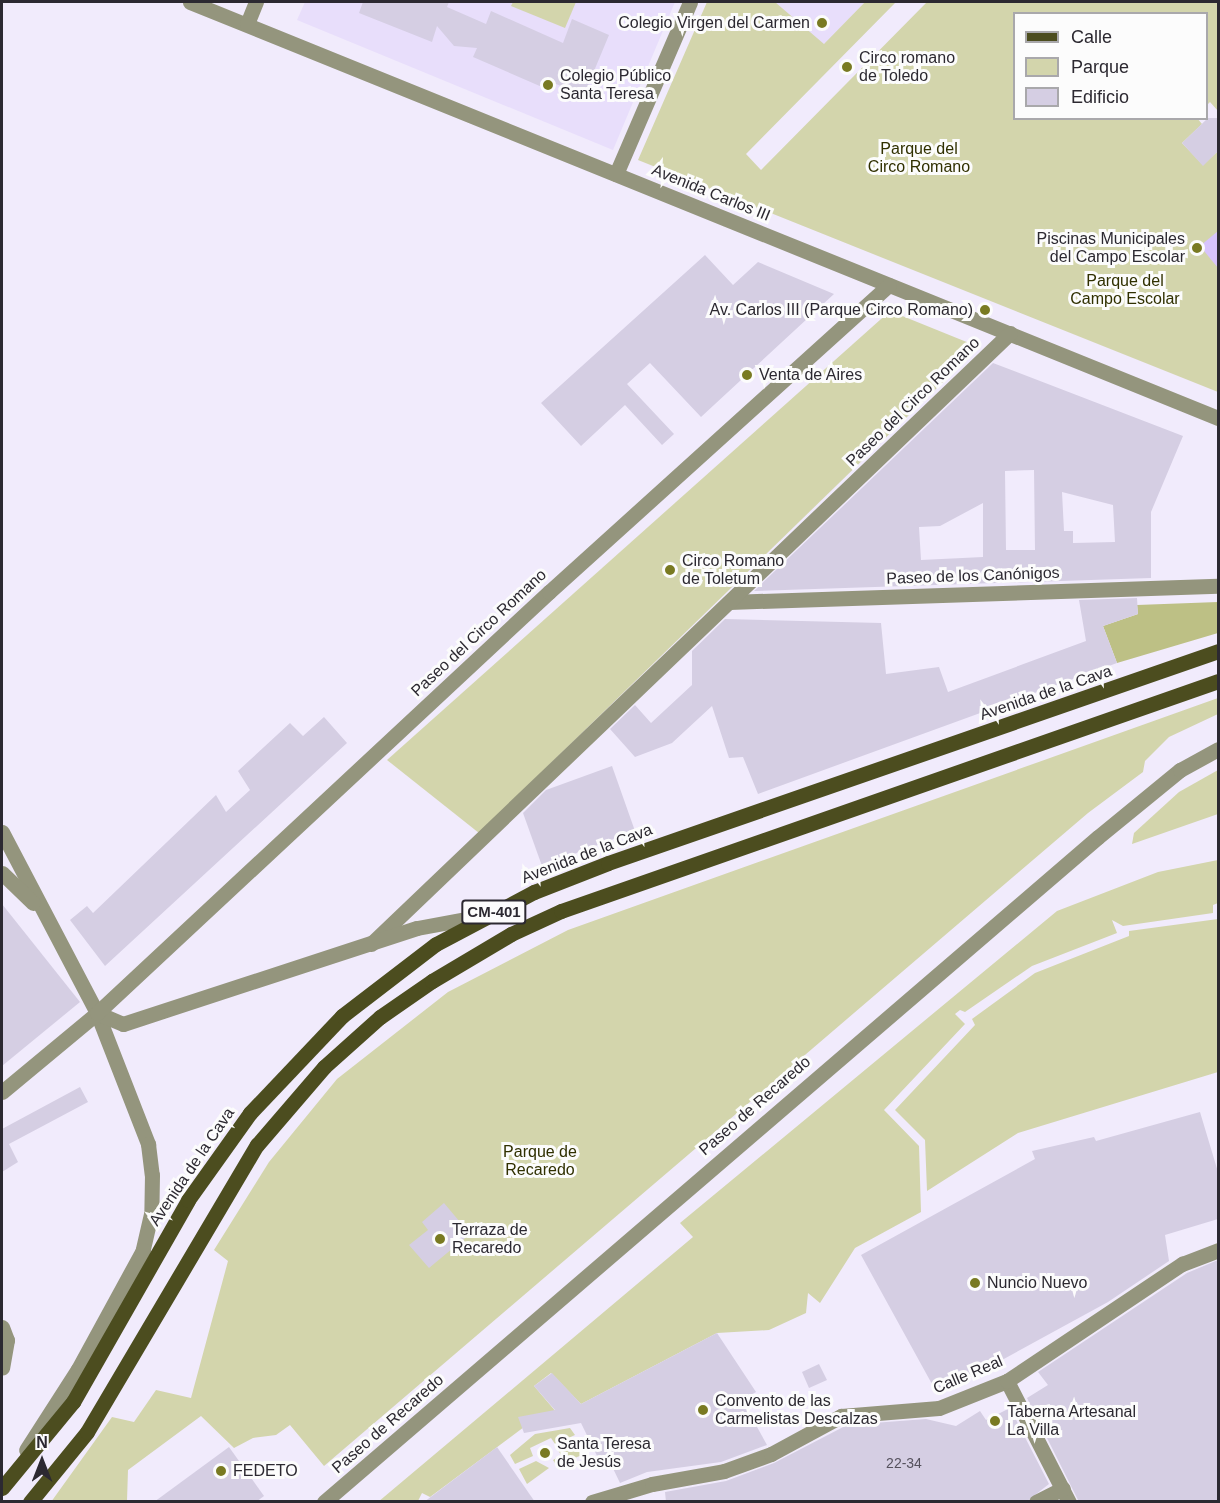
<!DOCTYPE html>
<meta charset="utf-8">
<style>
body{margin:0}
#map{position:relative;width:1220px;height:1503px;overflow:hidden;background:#f1ebfc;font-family:Helvetica,sans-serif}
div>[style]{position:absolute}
.built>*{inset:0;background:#e8defb}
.green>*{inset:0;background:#d3d5ac}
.forest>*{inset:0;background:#bdc085}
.water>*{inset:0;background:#d7c4fb}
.building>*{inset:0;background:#d5cee3}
.minor>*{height:15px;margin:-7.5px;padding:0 7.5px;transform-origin:7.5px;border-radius:7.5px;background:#94957d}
.major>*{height:15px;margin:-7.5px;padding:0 7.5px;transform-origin:7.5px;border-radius:7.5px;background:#4c4d1f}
.dots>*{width:16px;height:16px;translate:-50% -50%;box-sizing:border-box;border:3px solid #fcfcfc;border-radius:50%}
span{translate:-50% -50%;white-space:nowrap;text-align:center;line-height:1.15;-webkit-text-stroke:6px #fcfcfc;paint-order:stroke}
.number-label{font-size:14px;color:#56525e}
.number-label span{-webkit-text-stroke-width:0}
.shield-label span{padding:2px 4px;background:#fcfcfc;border:2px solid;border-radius:4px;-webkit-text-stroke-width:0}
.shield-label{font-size:15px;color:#2c2931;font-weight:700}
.poi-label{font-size:16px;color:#2c2931}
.right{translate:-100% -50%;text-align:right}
.left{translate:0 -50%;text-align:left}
.park-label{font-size:16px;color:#303000}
.street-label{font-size:16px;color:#2c2931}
.frame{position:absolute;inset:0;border:3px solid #2c2931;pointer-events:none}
.legend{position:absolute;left:1013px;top:12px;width:195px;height:108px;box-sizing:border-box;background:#fcfcfc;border:2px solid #a9a8ab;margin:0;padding:8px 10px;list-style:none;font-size:18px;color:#2c2931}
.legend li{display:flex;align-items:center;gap:12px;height:30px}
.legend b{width:30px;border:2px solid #a9a8ab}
.north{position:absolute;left:12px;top:1431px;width:60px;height:60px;-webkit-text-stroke:4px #fcfcfc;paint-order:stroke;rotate:0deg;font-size:16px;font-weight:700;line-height:24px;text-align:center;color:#2c2931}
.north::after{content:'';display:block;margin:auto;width:21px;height:27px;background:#2c2931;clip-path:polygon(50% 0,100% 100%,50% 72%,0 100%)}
</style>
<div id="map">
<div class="built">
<div style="clip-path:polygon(305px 2px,675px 2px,613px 150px,297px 20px)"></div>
<div style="clip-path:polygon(775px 2px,865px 2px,824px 45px)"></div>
</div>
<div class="green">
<div style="clip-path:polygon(513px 2px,576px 2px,565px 28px,511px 6px)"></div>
<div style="clip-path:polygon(707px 2px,775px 2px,824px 44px,865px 2px,896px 2px,746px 154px,761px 170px,927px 2px,1218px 2px,1218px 111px,1210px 102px,1207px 105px,1206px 14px,1014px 14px,1014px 118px,1197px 118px,1202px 124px,1182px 143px,1203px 165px,1218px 151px,1218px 392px,638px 160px)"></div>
<div style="clip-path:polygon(890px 311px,979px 347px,479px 833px,387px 760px)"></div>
<div style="clip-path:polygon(1218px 698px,1218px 714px,1169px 737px,1145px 761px,1143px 772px,1088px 813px,324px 1466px,290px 1425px,276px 1435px,253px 1438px,234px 1448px,201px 1416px,128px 1470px,127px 1501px,51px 1502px,112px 1417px,134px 1422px,156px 1390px,191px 1398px,228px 1261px,214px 1250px,269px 1162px,337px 1079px,448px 992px,568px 930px)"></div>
<div style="clip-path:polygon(1218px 770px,1218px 814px,1132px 844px,1134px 833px,1179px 792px)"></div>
<div style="clip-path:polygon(1218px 860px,1218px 903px,1213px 905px,1213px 913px,1123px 926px,1112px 920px,1117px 933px,1032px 966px,965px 1012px,960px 1010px,955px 1014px,965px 1024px,884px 1110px,919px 1146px,921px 1212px,855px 1248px,820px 1303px,808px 1293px,806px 1313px,769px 1330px,717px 1333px,581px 1404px,551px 1373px,534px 1386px,563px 1420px,524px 1427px,430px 1497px,422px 1493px,418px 1501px,378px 1502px,693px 1237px,680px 1223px,1057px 911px,1158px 872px)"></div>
<div style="clip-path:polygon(1218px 919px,1218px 1072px,1018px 1133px,927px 1191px,925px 1140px,895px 1110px,975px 1025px,972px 1019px,1035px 973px,1129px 936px,1129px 931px)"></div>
<div style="clip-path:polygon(570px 1428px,575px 1435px,555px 1444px,551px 1438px,530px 1448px,533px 1456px,515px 1464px,510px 1455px,535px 1434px)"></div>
<div style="clip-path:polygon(578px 1440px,585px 1454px,556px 1465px,553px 1460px,561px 1455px,558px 1450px)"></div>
<div style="clip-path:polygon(536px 1461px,549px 1468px,527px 1484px,519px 1469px)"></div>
</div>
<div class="forest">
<div style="clip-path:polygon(1218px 602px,1218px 633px,1117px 663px,1103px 626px,1138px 614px,1137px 605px)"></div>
</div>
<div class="water">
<div style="clip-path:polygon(1218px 231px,1218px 268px,1200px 246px)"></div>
</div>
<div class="building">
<div style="clip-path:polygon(363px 2px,449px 2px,447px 7px,486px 24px,491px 11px,563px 43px,572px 19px,609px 35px,584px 95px,546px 80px,542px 87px,473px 57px,477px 48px,454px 46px,437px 26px,432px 42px,359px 13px)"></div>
<div style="clip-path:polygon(1208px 118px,1218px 118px,1218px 151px,1203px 166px,1182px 143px)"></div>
<div style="clip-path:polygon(705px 255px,733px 285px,758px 262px,834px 294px,701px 417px,650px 363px,627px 384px,674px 434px,662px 445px,625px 405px,581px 446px,541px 403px)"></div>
<div style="clip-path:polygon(evenodd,993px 363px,1183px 436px,1151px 512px,1151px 578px,754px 591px,993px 363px,1034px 470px,1035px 550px,1006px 550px,1005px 471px,1034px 470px,993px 363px,1062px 492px,1113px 505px,1115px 542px,1073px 543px,1073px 531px,1064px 531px,1062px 492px,993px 363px,983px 503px,983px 557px,921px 560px,919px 527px,940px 526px,983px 503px)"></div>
<div style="clip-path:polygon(1137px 598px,1138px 614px,1103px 626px,1117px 663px,758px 794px,743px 757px,729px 758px,712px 706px,672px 743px,635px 757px,610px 729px,635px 705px,651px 723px,692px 685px,692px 651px,725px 619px,881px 623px,886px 674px,939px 667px,948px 692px,1086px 641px,1079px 600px)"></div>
<div style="clip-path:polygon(324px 717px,347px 743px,105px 966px,70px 920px,87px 906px,93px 913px,216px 795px,226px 812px,250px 790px,238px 771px,290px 723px,303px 736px)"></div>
<div style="clip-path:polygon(612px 766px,635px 831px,542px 866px,523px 813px,546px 790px)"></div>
<div style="clip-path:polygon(2px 904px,80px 1002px,2px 1066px)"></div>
<div style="clip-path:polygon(80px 1087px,88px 1102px,9px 1144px,18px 1162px,2px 1172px,2px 1129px)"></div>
<div style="clip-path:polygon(1200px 1112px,1218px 1172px,1218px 1219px,1165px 1235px,1169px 1261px,1108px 1302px,938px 1395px,861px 1255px,1035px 1159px,1032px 1151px,1094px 1137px,1096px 1141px)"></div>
<div style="clip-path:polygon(444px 1203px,470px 1234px,429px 1268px,409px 1245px,428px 1230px,422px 1222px)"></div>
<div style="clip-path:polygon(1218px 1260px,1218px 1502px,1079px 1502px,1027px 1398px,1048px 1385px,1038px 1372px,1187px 1273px)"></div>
<div style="clip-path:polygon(717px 1333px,756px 1392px,742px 1400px,767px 1445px,721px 1462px,647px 1472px,620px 1483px,608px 1458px,600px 1462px,581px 1423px,524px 1433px,518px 1417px,555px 1410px,534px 1386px,552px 1373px,581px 1404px)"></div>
<div style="clip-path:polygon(819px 1364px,827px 1380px,809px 1388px,802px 1372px)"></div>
<div style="clip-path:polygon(1010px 1408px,1049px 1484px,1026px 1502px,666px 1502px,665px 1492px,726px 1481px,774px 1463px,847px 1425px,926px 1419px,956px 1426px,980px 1411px,986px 1420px)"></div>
<div style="clip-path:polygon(229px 1447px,264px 1496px,256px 1502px,154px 1502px)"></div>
<div style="clip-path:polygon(497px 1447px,535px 1502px,424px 1502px)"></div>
</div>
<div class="minor">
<div style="left:190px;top:2px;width:1109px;rotate:22.03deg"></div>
<div style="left:247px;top:24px;width:24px;rotate:-68deg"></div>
<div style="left:616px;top:174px;width:187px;rotate:-66.7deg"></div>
<div style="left:729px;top:602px;width:489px;rotate:-1.9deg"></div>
<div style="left:2px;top:832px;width:204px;rotate:62.3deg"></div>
<div style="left:97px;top:1013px;width:141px;rotate:68.7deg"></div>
<div style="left:148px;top:1144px;width:31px;rotate:83deg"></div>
<div style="left:152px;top:1175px;width:39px;rotate:91deg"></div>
<div style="left:151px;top:1214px;width:37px;rotate:103deg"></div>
<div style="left:143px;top:1250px;width:136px;rotate:118.6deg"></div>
<div style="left:78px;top:1369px;width:96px;rotate:122.7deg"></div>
<div style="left:2px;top:873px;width:43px;rotate:44.1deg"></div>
<div style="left:371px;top:944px;width:884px;rotate:-43.72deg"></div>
<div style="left:97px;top:1013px;width:28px;rotate:23deg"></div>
<div style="left:123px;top:1024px;width:309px;rotate:-18.1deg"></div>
<div style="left:417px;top:928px;width:71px;rotate:-10.5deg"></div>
<div style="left:2px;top:1092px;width:124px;rotate:-39.7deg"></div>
<div style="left:97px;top:1013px;width:618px;rotate:-42.97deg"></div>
<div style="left:549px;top:592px;width:458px;rotate:-42.1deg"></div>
<div style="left:2px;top:1327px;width:14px;rotate:69deg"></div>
<div style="left:7px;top:1340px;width:28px;rotate:100deg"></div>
<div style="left:1007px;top:1381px;width:136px;rotate:62.9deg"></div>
<div style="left:324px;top:1502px;width:1020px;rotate:-40.67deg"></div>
<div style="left:1098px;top:837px;width:106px;rotate:-39.3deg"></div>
<div style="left:1180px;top:770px;width:43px;rotate:-28.9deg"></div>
<div style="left:592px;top:1502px;width:63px;rotate:-16.7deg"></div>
<div style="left:652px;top:1484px;width:73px;rotate:-10.2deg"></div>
<div style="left:724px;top:1471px;width:50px;rotate:-19.9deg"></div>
<div style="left:771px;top:1454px;width:80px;rotate:-28.5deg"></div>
<div style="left:841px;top:1416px;width:98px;rotate:-4.7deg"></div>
<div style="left:939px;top:1408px;width:73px;rotate:-21.7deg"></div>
<div style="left:1007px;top:1381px;width:211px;rotate:-33.8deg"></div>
<div style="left:1182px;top:1264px;width:39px;rotate:-21deg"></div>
<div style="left:1036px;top:1502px;width:30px;rotate:-27deg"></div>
</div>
<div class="major">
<div style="left:2px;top:1488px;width:112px;rotate:-50.5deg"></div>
<div style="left:73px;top:1402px;width:232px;rotate:-60.3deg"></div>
<div style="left:188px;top:1200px;width:107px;rotate:-54.5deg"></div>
<div style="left:250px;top:1113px;width:134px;rotate:-46.5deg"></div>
<div style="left:342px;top:1016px;width:118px;rotate:-37.5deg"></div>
<div style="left:436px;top:944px;width:111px;rotate:-28deg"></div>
<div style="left:534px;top:892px;width:79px;rotate:-21.4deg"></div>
<div style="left:608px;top:863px;width:646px;rotate:-19.16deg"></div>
<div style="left:30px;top:1502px;width:90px;rotate:-50.8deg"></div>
<div style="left:87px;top:1432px;width:334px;rotate:-59.4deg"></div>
<div style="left:257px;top:1145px;width:103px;rotate:-49.3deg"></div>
<div style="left:324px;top:1067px;width:75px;rotate:-41.8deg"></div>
<div style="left:380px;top:1017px;width:63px;rotate:-34.7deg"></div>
<div style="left:432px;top:981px;width:92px;rotate:-30.7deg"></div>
<div style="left:511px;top:934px;width:55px;rotate:-24.7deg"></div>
<div style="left:561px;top:911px;width:696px;rotate:-19.29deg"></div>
</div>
<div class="dots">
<div style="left:822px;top:23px;background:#797a22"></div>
<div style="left:847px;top:67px;background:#797a22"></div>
<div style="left:548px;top:85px;background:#797a22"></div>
<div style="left:1197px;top:248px;background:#797a22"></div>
<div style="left:985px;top:310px;background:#797a22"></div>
<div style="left:747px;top:375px;background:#797a22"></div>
<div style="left:670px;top:570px;background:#797a22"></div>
<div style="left:440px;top:1239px;background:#797a22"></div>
<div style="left:975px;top:1283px;background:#797a22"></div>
<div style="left:703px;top:1410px;background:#797a22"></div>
<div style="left:995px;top:1421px;background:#797a22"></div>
<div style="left:545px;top:1453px;background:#797a22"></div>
<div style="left:221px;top:1471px;background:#797a22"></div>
</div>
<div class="number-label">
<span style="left:904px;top:1463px">22-34</span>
</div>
<div class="shield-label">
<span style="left:494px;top:912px">CM-401</span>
</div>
<div class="poi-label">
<span class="right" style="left:810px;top:23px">Colegio Virgen del Carmen</span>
<span class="left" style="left:859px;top:67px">Circo romano<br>de Toledo</span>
<span class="left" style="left:560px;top:85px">Colegio Público<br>Santa Teresa</span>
<span class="right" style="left:1185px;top:248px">Piscinas Municipales<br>del Campo Escolar</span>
<span class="right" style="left:973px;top:310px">Av. Carlos III (Parque Circo Romano)</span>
<span class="left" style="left:759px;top:375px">Venta de Aires</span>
<span class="left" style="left:682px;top:570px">Circo Romano<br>de Toletum</span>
<span class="left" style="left:452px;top:1239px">Terraza de<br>Recaredo</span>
<span class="left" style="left:987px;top:1283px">Nuncio Nuevo</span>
<span class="left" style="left:715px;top:1410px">Convento de las<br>Carmelistas Descalzas</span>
<span class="left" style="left:1007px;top:1421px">Taberna Artesanal<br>La Villa</span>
<span class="left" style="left:557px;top:1453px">Santa Teresa<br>de Jesús</span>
<span class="left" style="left:233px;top:1471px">FEDETO</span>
</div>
<div class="park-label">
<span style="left:919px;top:158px">Parque del<br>Circo Romano</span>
<span style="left:1125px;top:290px">Parque del<br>Campo Escolar</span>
<span style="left:540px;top:1161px">Parque de<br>Recaredo</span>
</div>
<div class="street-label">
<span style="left:711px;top:193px;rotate:22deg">Avenida Carlos III</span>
<span style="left:913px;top:402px;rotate:-44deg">Paseo del Circo Romano</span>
<span style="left:973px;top:576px;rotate:-2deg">Paseo de los Canónigos</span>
<span style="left:479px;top:633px;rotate:-43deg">Paseo del Circo Romano</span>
<span style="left:1046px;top:693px;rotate:-19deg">Avenida de la Cava</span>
<span style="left:587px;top:854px;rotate:-21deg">Avenida de la Cava</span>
<span style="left:755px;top:1106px;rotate:-41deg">Paseo de Recaredo</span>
<span style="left:192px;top:1167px;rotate:-56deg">Avenida de la Cava</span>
<span style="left:968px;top:1375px;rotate:-23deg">Calle Real</span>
<span style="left:388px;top:1424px;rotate:-41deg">Paseo de Recaredo</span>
</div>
<div class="frame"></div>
<ul class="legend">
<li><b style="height:8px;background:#4c4d1f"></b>Calle</li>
<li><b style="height:16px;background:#d3d5ac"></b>Parque</li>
<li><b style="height:16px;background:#d5cee3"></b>Edificio</li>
</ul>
<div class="north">N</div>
</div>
